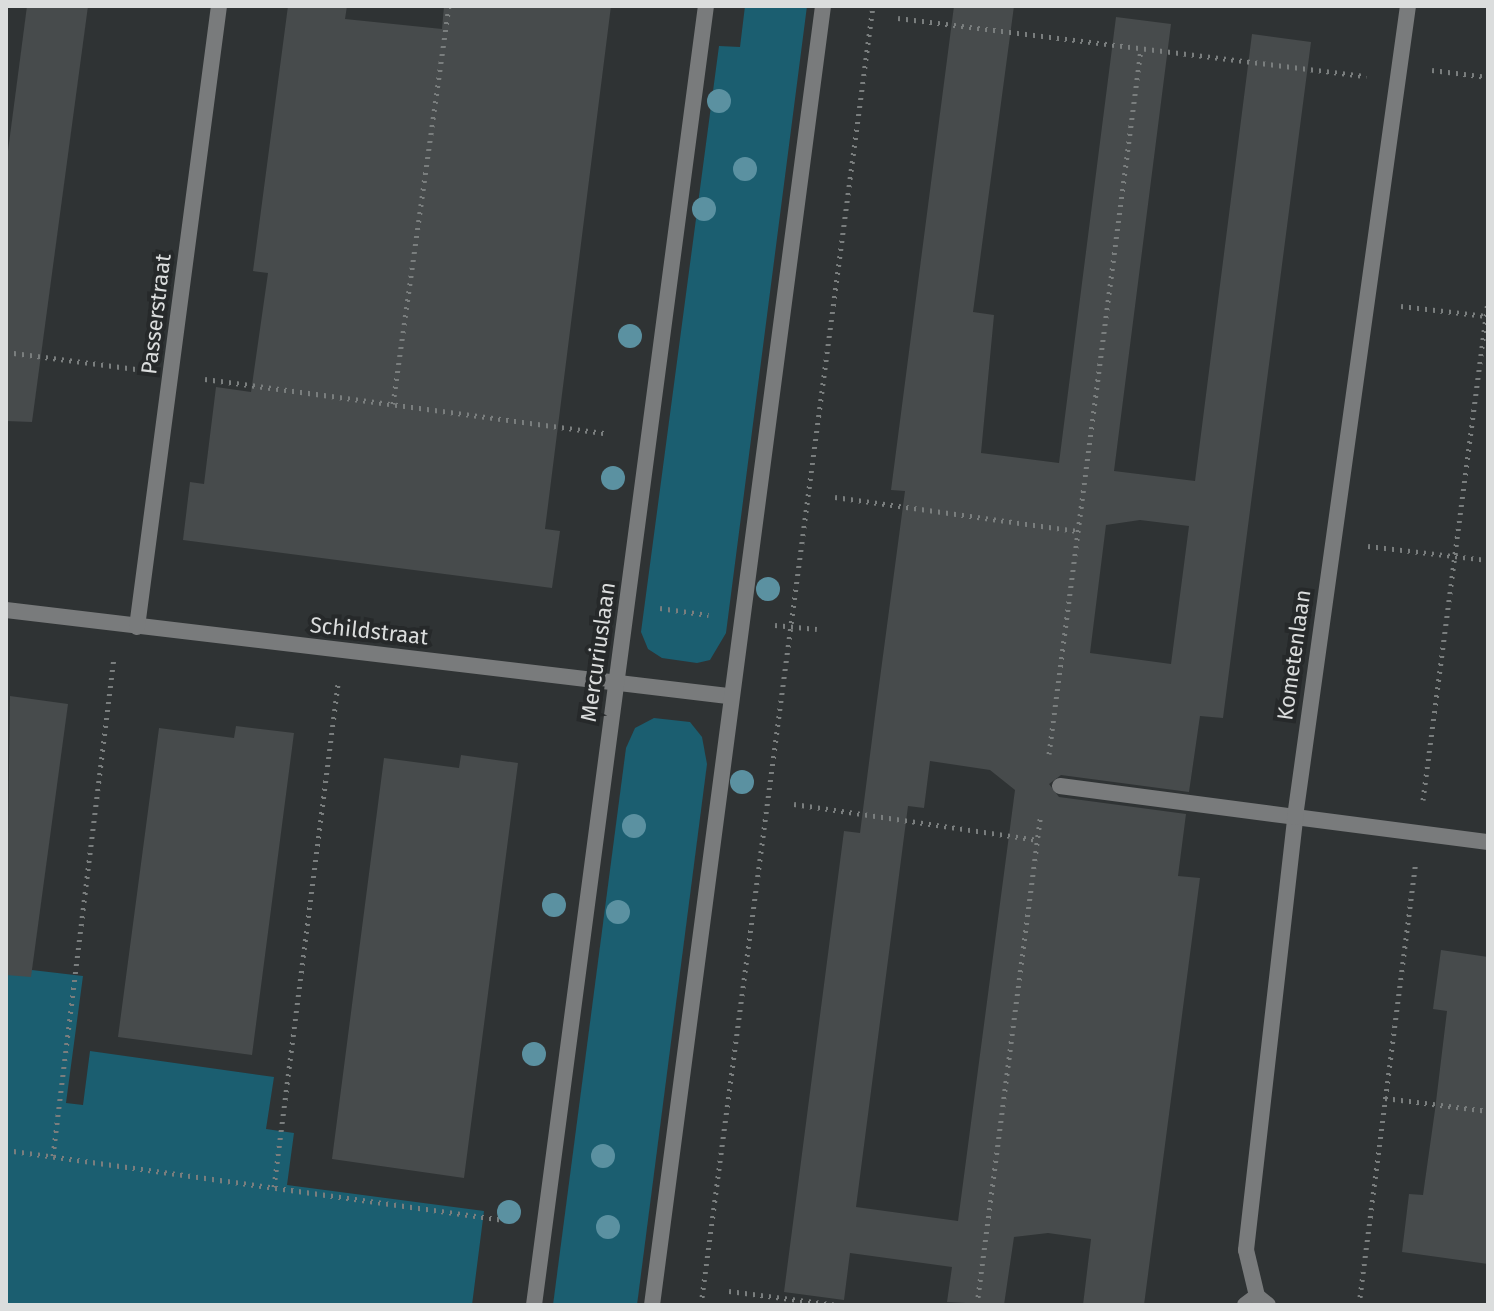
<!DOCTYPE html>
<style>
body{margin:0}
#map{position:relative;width:1494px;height:1311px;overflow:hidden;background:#2f3334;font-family:"Fira Sans",sans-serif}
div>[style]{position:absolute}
.green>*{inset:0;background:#1b5e70}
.building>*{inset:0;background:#474b4c}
.path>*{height:5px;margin-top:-2.5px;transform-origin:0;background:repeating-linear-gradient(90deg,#7a7e7e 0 2px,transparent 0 8px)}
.service>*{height:16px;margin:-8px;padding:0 8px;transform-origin:8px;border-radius:8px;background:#797b7c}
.pedestrian>*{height:16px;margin:-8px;padding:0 8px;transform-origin:8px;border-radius:8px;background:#797b7c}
.minor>*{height:16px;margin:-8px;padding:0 8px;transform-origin:8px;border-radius:8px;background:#797b7c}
.tertiary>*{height:16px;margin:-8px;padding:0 8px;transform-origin:8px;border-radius:8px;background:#797b7c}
.trees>*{width:24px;height:24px;margin:-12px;border-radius:50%;background:#5b91a1}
span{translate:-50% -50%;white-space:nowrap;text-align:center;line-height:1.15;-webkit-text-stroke:8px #26292a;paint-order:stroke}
.street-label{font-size:22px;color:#dbdddd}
.frame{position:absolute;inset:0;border:8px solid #dbdddd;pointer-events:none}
</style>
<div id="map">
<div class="green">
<div style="clip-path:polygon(745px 6px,807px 6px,726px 633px,710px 660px,697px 663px,662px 658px,648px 649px,641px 632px,719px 46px,740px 47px)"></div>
<div style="clip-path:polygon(654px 718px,690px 722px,702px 737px,707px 764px,637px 1305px,553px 1305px,626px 748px,635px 728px)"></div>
<div style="clip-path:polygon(6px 967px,83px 976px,66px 1103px,83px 1105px,90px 1051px,274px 1077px,266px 1129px,294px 1133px,287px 1185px,484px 1211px,472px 1305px,6px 1305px)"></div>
</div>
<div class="building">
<div style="clip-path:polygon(27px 6px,88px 6px,32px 422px,6px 421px,6px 166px)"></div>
<div style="clip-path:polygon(288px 6px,347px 6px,345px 19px,442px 29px,444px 6px,611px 6px,545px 529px,560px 531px,552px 588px,183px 540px,190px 482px,204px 484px,216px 387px,251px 392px,268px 273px,253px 271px)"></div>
<div style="clip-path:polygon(evenodd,954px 6px,1014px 6px,973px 312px,994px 315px,981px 453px,1059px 463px,1116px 17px,1171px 24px,1114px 471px,1195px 481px,1252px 34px,1311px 42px,1223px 718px,1200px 716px,1189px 792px,1061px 775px,1049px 784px,1059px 797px,1186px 814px,1178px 876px,1200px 878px,1144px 1305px,1083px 1305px,1091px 1239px,1048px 1233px,1014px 1237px,1004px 1305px,947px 1302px,952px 1267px,850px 1253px,844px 1300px,784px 1292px,844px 831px,860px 833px,876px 708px,905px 491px,891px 490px,954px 6px,1140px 520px,1189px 526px,1171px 664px,1090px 653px,1106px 525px,1140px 520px,954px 6px,930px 761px,990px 770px,1015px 790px,958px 1221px,856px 1207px,908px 806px,924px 808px,930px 761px)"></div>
<div style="clip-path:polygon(10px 696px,68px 704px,31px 977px,6px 975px)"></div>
<div style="clip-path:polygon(236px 726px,294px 733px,252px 1055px,118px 1037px,159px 728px,234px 738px)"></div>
<div style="clip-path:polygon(461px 755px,518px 763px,464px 1178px,332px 1159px,384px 758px,459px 768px)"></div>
<div style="clip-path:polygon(1441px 950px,1488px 957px,1488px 1264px,1402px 1252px,1409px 1194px,1423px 1195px,1435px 1110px,1447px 1011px,1433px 1009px)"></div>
</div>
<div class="path">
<div style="left:898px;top:18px;width:472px;rotate:7.1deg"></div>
<div style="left:1432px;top:70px;width:56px;rotate:7.1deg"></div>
<div style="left:1401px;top:306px;width:86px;rotate:6.7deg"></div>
<div style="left:6px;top:352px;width:131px;rotate:7.5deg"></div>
<div style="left:205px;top:379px;width:406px;rotate:7.7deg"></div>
<div style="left:393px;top:404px;width:402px;rotate:-82deg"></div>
<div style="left:835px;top:497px;width:245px;rotate:8deg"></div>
<div style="left:1368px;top:546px;width:121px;rotate:6.7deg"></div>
<div style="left:660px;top:608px;width:49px;rotate:8.1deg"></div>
<div style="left:775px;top:625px;width:42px;rotate:5.4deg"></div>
<div style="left:1049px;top:754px;width:711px;rotate:-82.57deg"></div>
<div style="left:1423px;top:800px;width:503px;rotate:-82.58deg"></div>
<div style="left:794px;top:804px;width:247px;rotate:8.4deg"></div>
<div style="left:1385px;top:1098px;width:104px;rotate:7.2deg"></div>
<div style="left:6px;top:1150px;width:503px;rotate:8deg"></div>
<div style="left:53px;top:1156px;width:503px;rotate:-83.03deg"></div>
<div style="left:274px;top:1187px;width:507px;rotate:-82.75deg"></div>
<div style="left:729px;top:1291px;width:109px;rotate:7.4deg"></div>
<div style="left:701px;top:1305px;width:1310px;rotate:-82.46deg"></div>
<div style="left:977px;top:1305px;width:494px;rotate:-82.6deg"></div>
<div style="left:1359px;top:1305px;width:444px;rotate:-82.7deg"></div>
</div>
<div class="service">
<div style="left:1060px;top:786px;width:237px;rotate:7.5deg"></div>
</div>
<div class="pedestrian">
<div style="left:1245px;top:1305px;width:15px;rotate:-37deg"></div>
</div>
<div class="minor">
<div style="left:6px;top:610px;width:727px;rotate:6.79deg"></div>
<div style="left:137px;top:627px;width:626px;rotate:-82.48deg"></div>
<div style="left:1295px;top:817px;width:195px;rotate:7.4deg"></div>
<div style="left:1268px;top:1305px;width:14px;rotate:-141deg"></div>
<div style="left:1257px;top:1296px;width:47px;rotate:-103.4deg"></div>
<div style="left:1246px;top:1250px;width:436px;rotate:-83.5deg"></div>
<div style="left:1295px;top:817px;width:819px;rotate:-82.07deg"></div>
</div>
<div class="tertiary">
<div style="left:534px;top:1305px;width:1310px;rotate:-82.46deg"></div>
<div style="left:652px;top:1305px;width:1310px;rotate:-82.5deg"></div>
</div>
<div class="trees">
<div style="left:719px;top:101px"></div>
<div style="left:745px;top:169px"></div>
<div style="left:704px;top:209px"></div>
<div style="left:630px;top:336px"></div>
<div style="left:613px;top:478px"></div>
<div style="left:768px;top:589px"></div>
<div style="left:742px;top:782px"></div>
<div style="left:634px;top:826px"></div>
<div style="left:554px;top:905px"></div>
<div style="left:618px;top:912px"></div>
<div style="left:534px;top:1054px"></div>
<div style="left:603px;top:1156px"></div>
<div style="left:509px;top:1212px"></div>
<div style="left:608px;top:1227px"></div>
</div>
<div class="street-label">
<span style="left:156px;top:314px;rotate:-83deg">Passerstraat</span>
<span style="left:369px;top:631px;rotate:6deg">Schildstraat</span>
<span style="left:598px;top:652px;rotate:-82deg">Mercuriuslaan</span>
<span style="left:1294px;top:655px;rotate:-82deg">Kometenlaan</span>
</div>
<div class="frame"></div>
</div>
